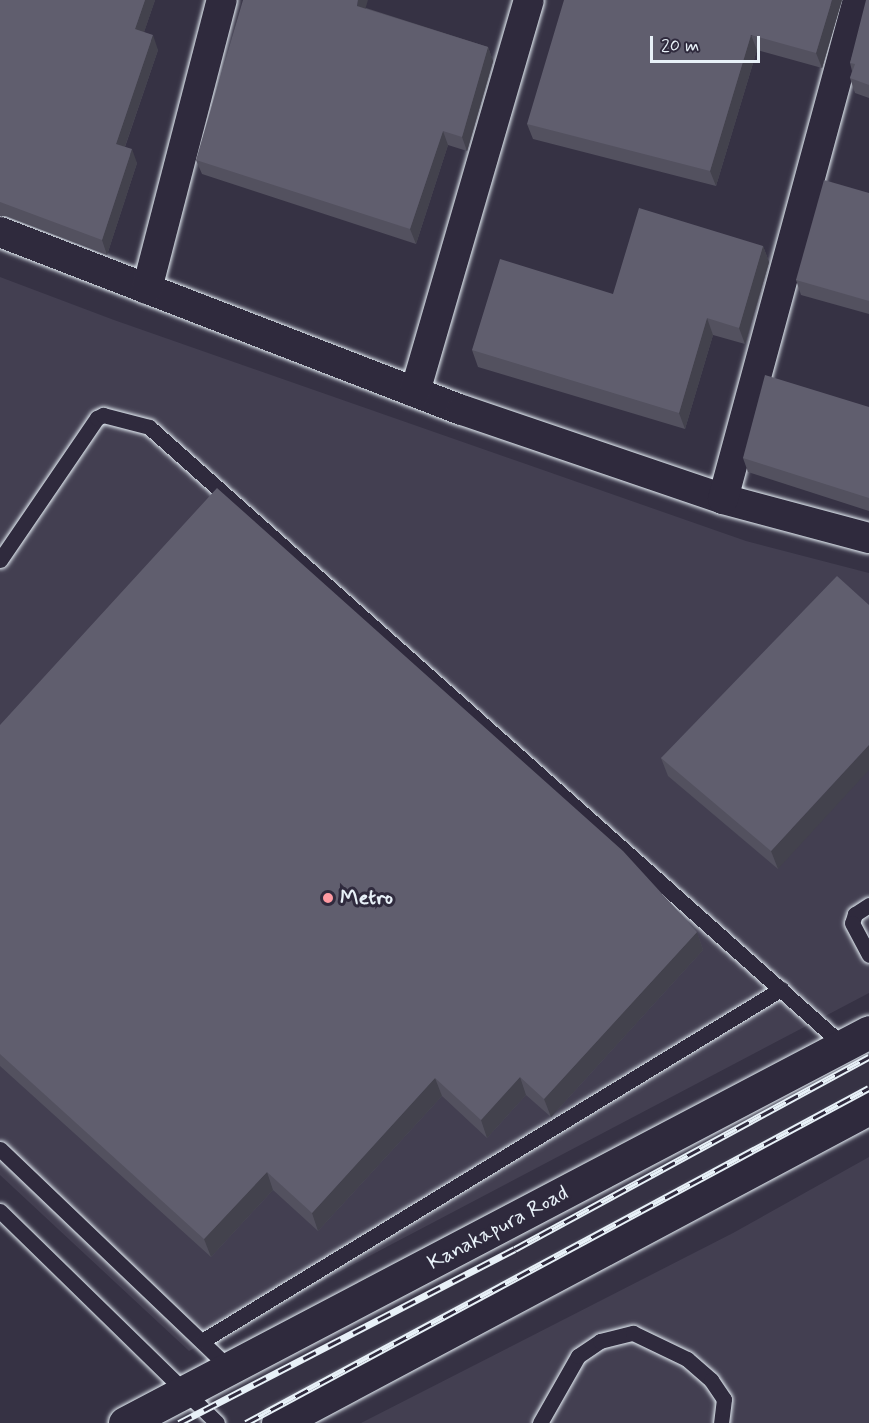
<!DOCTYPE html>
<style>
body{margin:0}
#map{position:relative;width:869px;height:1423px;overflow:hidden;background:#363244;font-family:Mynerve,sans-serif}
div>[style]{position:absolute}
.built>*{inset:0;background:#433f51}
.roads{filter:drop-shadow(0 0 2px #e8f1f8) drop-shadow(0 0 2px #e8f1f8)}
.service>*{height:15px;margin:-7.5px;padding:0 7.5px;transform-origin:7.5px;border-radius:7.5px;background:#2f2a3d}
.minor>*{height:30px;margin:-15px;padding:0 15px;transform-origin:15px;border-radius:15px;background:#2f2a3d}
.trunk>*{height:33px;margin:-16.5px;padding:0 16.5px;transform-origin:16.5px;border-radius:16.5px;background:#2f2a3d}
.rail>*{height:7px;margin-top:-3.5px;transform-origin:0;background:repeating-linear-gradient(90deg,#2f2a3d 0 14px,#e8f1f8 0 28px);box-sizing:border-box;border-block:2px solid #e8f1f8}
.wall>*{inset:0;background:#53515f}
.shaded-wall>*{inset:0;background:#43424d}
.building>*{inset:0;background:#605e6e}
.dots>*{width:16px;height:16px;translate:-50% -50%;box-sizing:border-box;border:3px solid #2f2a3d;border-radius:50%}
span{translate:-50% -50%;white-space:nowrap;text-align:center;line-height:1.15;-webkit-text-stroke:6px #2f2a3d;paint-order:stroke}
.poi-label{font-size:21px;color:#e8f1f8;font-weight:700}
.left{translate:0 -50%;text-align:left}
.street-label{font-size:21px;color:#e8f1f8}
.scale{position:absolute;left:650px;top:36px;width:110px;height:27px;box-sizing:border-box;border:3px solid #e8f1f8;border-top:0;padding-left:8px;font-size:18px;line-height:21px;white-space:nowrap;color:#e8f1f8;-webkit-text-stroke:4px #2f2a3d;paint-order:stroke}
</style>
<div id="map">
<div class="built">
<div style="clip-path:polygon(0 277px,114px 320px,746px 541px,869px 573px,869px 993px,189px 1351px,0 1175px)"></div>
<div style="clip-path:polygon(869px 1157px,869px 1423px,361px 1423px,733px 1233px)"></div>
</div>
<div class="roads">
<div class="service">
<div style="left:0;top:560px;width:172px;rotate:-55.7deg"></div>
<div style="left:97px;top:418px;width:7px;rotate:-27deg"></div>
<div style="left:103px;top:415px;width:48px;rotate:14.6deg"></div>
<div style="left:149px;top:427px;width:931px;rotate:41.69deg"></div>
<div style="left:869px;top:905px;width:17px;rotate:147deg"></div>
<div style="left:855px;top:914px;width:9px;rotate:108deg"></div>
<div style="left:852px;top:923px;width:36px;rotate:62deg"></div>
<div style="left:0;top:1149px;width:318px;rotate:43.7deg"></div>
<div style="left:0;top:1211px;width:303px;rotate:44.3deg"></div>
<div style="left:202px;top:1341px;width:678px;rotate:-31.3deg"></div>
<div style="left:540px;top:1423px;width:77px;rotate:-60.4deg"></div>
<div style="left:578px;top:1356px;width:27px;rotate:-34deg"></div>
<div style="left:600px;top:1341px;width:34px;rotate:-14deg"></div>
<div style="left:633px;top:1333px;width:60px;rotate:25.7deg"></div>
<div style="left:687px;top:1359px;width:32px;rotate:41deg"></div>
<div style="left:711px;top:1380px;width:23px;rotate:56deg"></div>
<div style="left:724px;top:1399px;width:24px;rotate:97deg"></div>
</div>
<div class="minor">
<div style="left:0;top:232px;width:495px;rotate:21.1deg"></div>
<div style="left:462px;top:410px;width:276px;rotate:18.8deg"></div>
<div style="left:723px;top:499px;width:151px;rotate:15deg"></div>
<div style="left:147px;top:289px;width:299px;rotate:-75.5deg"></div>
<div style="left:415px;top:392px;width:408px;rotate:-73.8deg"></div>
<div style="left:723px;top:499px;width:517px;rotate:-74.86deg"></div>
</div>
<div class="trunk">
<div style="left:125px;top:1423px;width:840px;rotate:-27.72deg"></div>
<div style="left:278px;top:1423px;width:670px;rotate:-28.06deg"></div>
</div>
</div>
<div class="rail">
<div style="left:179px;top:1423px;width:378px;rotate:-27.4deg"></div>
<div style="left:515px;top:1249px;width:403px;rotate:-28.5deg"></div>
<div style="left:246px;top:1423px;width:707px;rotate:-28.27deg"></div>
</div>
<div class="wall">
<div style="clip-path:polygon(0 0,155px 0,144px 32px,158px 50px,125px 147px,137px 163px,107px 255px,6px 216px,0 216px)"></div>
<div style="clip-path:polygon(842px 0,822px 68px,757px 50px,716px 186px,533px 139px,527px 124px)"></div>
<div style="clip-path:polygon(869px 0,869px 98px,855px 93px,850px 78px,852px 71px,850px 63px)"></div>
<div style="clip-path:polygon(366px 8px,488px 47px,493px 61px,467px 151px,448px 145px,416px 244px,202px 174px,196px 160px)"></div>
<div style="clip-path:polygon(869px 193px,869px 314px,801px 295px,796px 280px)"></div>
<div style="clip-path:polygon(763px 246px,769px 262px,745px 344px,713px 335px,685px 429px,478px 367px,472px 350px,613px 294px)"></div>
<div style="clip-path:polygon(869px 407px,869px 511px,748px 472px,743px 458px)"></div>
<div style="clip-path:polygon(869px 605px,778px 869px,668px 776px,661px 758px)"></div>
<div style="clip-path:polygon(0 725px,697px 932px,703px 950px,551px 1117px,526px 1095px,487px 1138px,442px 1096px,318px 1231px,273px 1190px,211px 1257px,0 1066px)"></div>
</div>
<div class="shaded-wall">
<div style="clip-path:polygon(145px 0,155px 0,140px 44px,135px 29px)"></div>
<div style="clip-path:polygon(358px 0,368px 0,362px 20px,357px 6px)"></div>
<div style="clip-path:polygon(832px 0,842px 0,822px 68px,816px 53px)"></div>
<div style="clip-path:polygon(153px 35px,158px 50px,121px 158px,116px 144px)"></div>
<div style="clip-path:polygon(751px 35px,757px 50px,716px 186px,710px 171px)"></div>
<div style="clip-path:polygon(488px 47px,493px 61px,467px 151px,462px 137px)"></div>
<div style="clip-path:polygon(443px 131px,448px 145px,416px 244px,410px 229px)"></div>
<div style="clip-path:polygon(132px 149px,137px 163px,107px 255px,102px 240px)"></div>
<div style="clip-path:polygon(763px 246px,769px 262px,745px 344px,739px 328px)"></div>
<div style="clip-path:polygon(707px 318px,713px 335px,685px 429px,679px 413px)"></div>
<div style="clip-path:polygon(869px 745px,869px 770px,778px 869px,771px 851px)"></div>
<div style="clip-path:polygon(697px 932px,703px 950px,551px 1117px,544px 1099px)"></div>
<div style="clip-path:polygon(520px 1077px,526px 1095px,487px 1138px,481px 1120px)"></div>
<div style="clip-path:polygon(435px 1078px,442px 1096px,318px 1231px,312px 1213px)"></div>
<div style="clip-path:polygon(267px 1172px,273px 1190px,211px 1257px,204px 1239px)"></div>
</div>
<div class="building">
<div style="clip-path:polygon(0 0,145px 0,135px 29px,153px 35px,116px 144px,132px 149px,102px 240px,0 202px)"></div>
<div style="clip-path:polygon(243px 0,358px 0,357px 6px,488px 47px,462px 137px,443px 131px,410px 229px,196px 160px)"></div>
<div style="clip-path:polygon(564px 0,832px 0,816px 53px,751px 35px,710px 171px,527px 124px)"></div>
<div style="clip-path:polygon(866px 0,869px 0,869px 85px,850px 78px,855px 64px,850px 63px)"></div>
<div style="clip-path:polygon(824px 180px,869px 193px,869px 301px,796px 280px)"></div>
<div style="clip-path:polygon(639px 208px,763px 246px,739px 328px,707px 318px,679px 413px,472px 350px,500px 259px,613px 294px)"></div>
<div style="clip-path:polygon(765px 375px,869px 407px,869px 498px,743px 458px)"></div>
<div style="clip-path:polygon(217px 488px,623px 851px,697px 932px,544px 1099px,520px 1077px,481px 1120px,435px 1078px,312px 1213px,267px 1172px,204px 1239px,0 1054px,0 725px)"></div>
<div style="clip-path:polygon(837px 576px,869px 605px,869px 745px,771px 851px,661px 758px)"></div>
</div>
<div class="dots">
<div style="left:328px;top:898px;background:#ff9aa2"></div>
</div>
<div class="poi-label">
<span class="left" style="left:340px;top:898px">Metro</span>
</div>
<div class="street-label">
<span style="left:498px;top:1228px;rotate:-28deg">Kanakapura Road</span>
</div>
<div class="scale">20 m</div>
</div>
